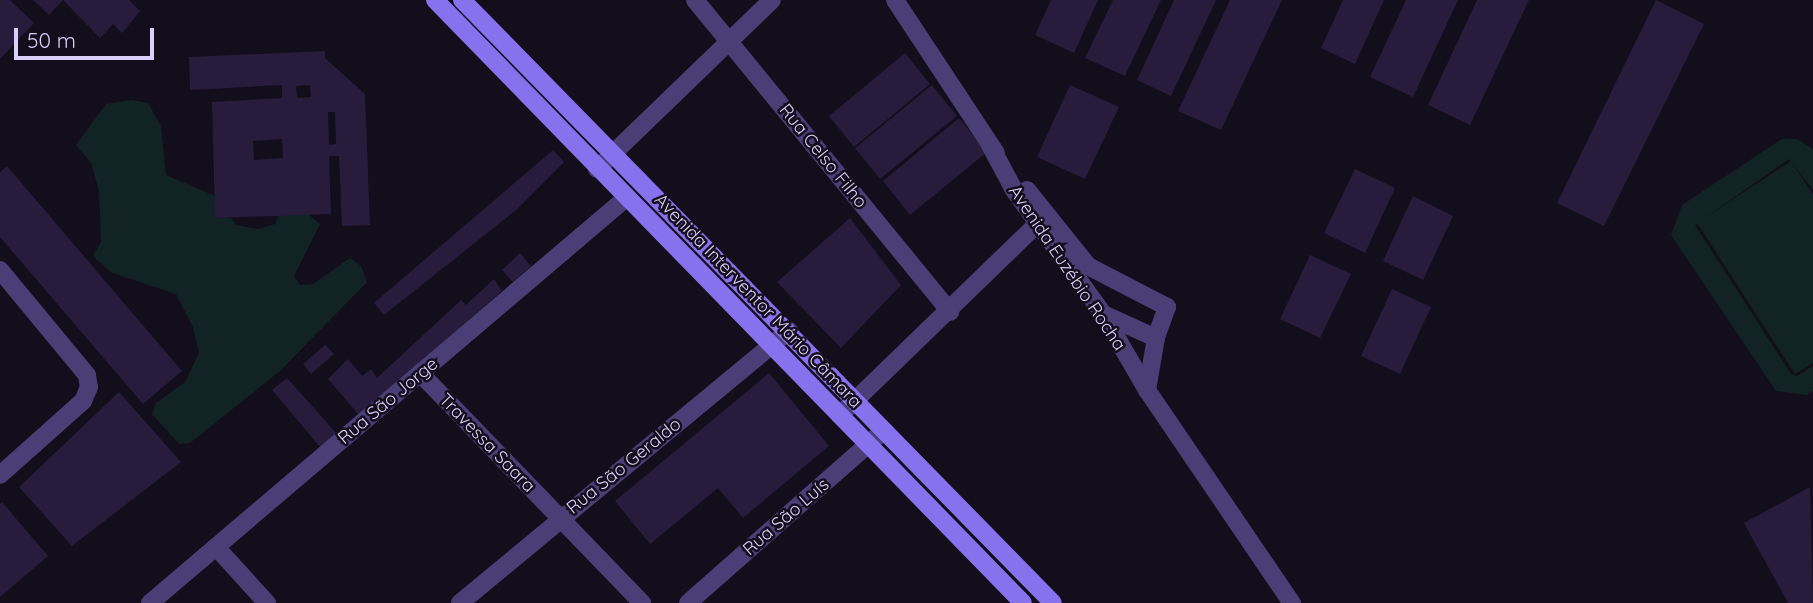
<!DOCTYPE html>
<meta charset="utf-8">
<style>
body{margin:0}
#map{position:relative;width:1813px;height:603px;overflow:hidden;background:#130e1c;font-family:Quicksand,sans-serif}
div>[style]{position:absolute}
.green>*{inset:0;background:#122325}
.building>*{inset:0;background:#271c3b}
.street>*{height:18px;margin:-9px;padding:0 9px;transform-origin:9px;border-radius:9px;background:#493f76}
.secondary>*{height:18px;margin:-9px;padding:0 9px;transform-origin:9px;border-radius:9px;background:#8772ee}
span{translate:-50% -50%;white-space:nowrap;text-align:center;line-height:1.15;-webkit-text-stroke:5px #130e1c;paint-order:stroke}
.street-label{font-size:18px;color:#dacff9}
.scale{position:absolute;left:14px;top:28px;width:140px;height:32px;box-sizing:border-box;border:4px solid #dacff9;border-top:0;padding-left:9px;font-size:21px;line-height:24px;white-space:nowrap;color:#dacff9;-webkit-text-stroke:5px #130e1c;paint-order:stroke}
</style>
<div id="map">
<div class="green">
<div style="clip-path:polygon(132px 100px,148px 103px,161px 126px,166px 175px,215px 196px,216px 218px,231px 218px,236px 225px,258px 229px,275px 224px,282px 207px,303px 210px,320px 224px,294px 276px,300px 285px,313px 284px,350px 258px,361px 266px,367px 282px,280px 371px,190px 443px,179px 444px,152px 414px,156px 403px,185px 382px,199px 353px,193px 327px,176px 294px,110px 272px,93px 256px,101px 242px,99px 191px,91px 163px,76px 145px,106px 104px)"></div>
<div style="clip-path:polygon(1782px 139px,1797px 139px,1813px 149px,1813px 190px,1789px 159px,1695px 225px,1791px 374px,1797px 376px,1813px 366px,1813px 391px,1807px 395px,1776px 391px,1671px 235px,1682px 205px)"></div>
<div style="clip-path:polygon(1791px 161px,1813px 195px,1813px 363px,1795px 374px,1697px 223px)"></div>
</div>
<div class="building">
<div style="clip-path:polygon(0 0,10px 0,34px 23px,0 59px)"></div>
<div style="clip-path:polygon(33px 0,129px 0,140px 11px,122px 33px,113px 24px,100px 38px,63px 0,49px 15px)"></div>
<div style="clip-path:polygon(1051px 0,1098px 0,1074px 53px,1035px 35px)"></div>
<div style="clip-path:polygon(1113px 0,1161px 0,1125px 76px,1085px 58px)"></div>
<div style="clip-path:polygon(1174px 0,1216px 0,1171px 96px,1137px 80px)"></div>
<div style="clip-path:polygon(1230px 0,1282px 0,1221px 130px,1178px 111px)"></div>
<div style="clip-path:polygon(1343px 0,1384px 0,1355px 64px,1321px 48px)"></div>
<div style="clip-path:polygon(1406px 0,1458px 0,1413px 97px,1370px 77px)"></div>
<div style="clip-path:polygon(1477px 0,1529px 0,1470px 125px,1428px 105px)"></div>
<div style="clip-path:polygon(1656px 0,1704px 24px,1604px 226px,1557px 203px)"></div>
<div style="clip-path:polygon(evenodd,325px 51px,325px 58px,365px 94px,370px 225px,342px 226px,339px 156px,329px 156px,331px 214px,215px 218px,212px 102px,282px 98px,282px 85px,190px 90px,189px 57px,325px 51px,310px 85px,311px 97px,297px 98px,296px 86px,310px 85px,325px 51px,328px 112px,335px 112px,336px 144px,329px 145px,328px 112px,325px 51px,282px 139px,283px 158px,254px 160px,253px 141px,282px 139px)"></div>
<div style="clip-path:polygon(905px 53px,930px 84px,854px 147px,829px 116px)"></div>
<div style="clip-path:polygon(932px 85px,957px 116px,880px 179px,855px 148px)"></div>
<div style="clip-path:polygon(1070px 85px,1119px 107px,1085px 179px,1037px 157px)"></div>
<div style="clip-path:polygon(959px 118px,987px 152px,910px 215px,883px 181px)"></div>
<div style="clip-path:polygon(553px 150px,564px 162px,515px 211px,384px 315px,374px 303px)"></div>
<div style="clip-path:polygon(7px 166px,182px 371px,143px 404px,0 237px,0 172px)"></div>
<div style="clip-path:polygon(1355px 169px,1395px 188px,1365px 253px,1324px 233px)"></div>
<div style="clip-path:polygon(1413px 196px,1453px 216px,1423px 280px,1383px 261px)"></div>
<div style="clip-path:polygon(850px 218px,901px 285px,841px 348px,777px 282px)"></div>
<div style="clip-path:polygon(520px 253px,531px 266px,513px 282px,502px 270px)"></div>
<div style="clip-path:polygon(1310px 255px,1351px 274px,1320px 338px,1280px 319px)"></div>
<div style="clip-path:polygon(494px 279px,502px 291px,359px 415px,328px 379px,348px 359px,362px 376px,371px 369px,377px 378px,461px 300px,466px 305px)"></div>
<div style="clip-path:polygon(1392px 289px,1431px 307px,1400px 374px,1361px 356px)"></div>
<div style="clip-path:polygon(325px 345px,334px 354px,311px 374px,303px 364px)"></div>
<div style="clip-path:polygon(769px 373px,829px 446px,743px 518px,718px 488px,650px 544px,615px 501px)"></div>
<div style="clip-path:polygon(287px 378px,337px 434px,321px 448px,272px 390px)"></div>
<div style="clip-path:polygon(119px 392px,181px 462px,72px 546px,19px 487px)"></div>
<div style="clip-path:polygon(1810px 487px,1813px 603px,1788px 603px,1744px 523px)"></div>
<div style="clip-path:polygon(2px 502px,48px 556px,0 597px,0 504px)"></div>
</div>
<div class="street">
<div style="left:695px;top:0;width:403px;rotate:50.7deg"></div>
<div style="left:895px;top:0;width:183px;rotate:56.6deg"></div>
<div style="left:990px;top:145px;width:51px;rotate:61.9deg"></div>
<div style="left:1014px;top:190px;width:153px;rotate:54.3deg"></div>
<div style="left:1103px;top:314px;width:88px;rotate:59.9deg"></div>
<div style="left:1147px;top:390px;width:258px;rotate:55.8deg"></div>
<div style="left:597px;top:169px;width:243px;rotate:-44deg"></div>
<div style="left:1027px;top:190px;width:97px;rotate:51.2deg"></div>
<div style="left:1088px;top:266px;width:89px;rotate:27.4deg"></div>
<div style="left:1167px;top:307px;width:33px;rotate:110deg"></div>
<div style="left:1156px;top:338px;width:53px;rotate:99.8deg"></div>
<div style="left:0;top:270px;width:136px;rotate:50.4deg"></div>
<div style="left:87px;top:375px;width:12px;rotate:81deg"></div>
<div style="left:89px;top:387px;width:15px;rotate:113deg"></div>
<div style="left:83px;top:401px;width:111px;rotate:138.3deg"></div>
<div style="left:1103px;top:314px;width:58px;rotate:24.4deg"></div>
<div style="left:420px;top:373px;width:320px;rotate:46deg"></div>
<div style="left:840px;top:415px;width:284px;rotate:-44.1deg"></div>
<div style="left:216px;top:547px;width:76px;rotate:47.7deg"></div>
<div style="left:150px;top:603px;width:625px;rotate:-40.39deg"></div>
<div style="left:460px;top:603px;width:427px;rotate:-39.6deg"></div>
<div style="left:688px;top:603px;width:261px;rotate:-41.4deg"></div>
</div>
<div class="secondary">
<div style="left:435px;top:0;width:842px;rotate:45.72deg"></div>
<div style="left:462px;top:0;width:844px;rotate:45.58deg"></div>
</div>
<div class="street-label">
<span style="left:823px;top:156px;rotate:51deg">Rua Celso Filho</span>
<span style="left:1067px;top:268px;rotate:56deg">Avenida Euzébio Rocha</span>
<span style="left:758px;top:301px;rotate:46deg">Avenida Interventor Mário Câmara</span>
<span style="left:388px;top:401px;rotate:-40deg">Rua São Jorge</span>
<span style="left:487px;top:443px;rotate:46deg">Travessa Saara</span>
<span style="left:624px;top:466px;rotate:-39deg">Rua São Geraldo</span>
<span style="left:786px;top:517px;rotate:-41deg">Rua São Luís</span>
</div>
<div class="scale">50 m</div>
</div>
